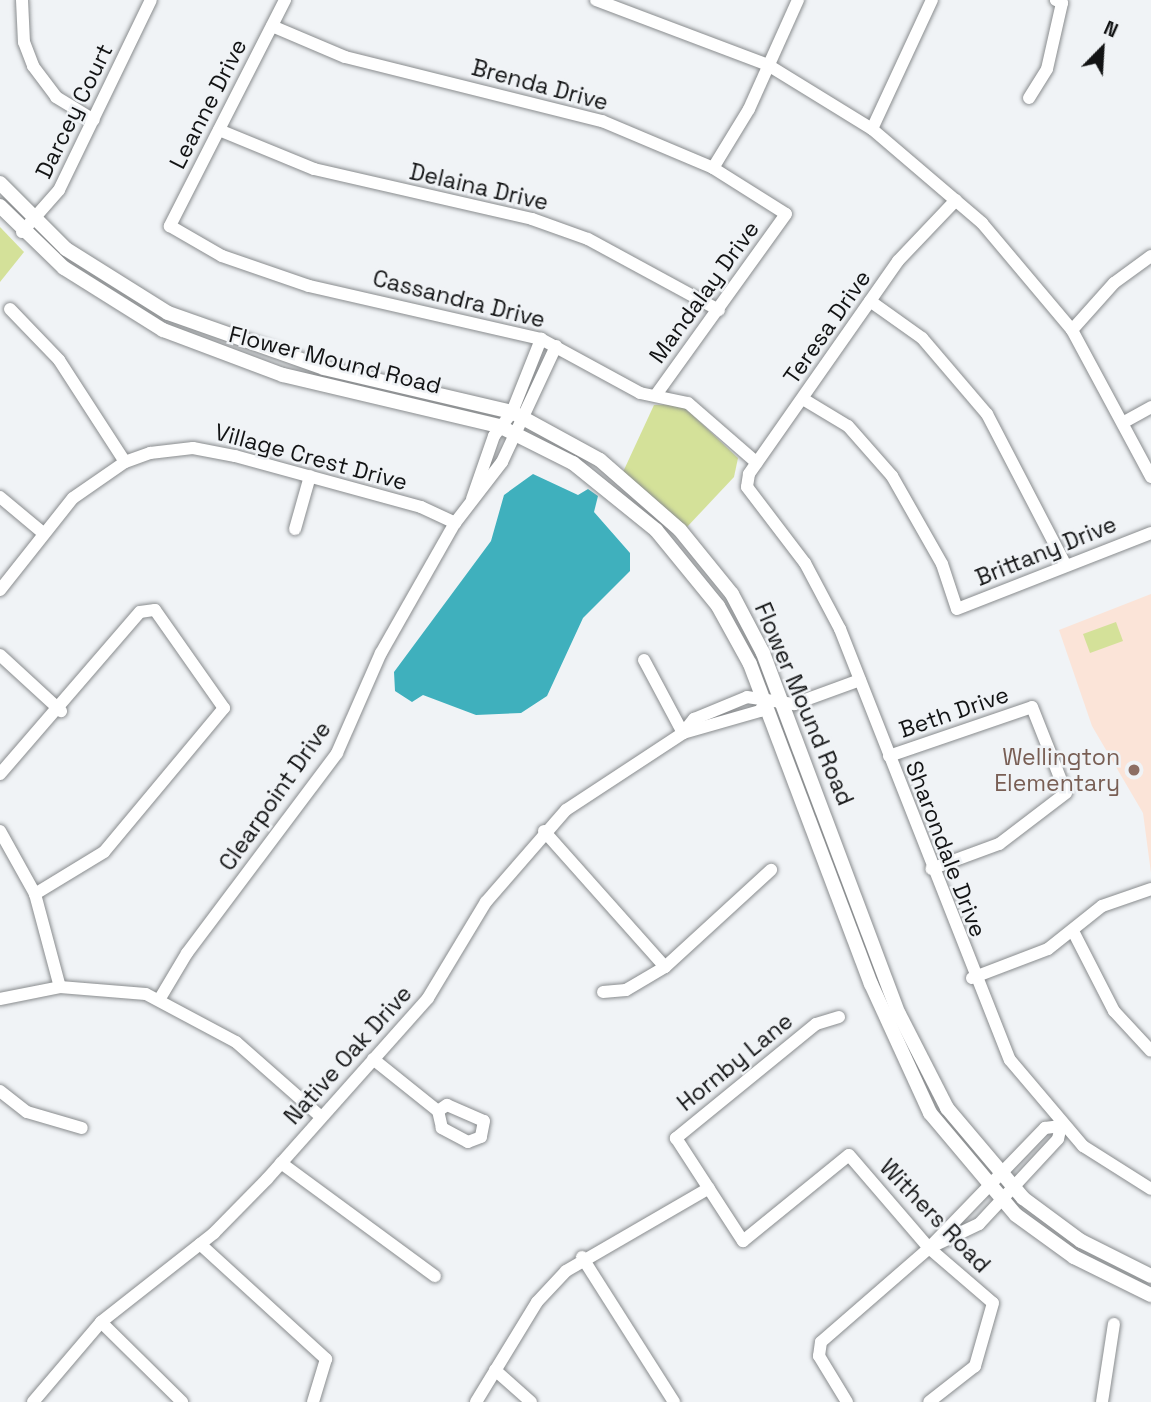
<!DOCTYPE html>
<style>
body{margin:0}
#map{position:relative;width:1151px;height:1402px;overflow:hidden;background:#f0f3f6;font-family:"Space Grotesk",sans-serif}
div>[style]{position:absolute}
.education>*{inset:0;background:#fbe4d8}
.green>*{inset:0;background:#d4e199}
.water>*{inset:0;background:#3fb0bd}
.roads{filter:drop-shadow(0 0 2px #898c8e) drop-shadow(0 0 2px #898c8e)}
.minor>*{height:12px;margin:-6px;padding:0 6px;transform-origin:6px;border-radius:6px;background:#fff}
.major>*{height:14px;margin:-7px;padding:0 7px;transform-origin:7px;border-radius:7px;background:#fff}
.dots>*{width:19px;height:19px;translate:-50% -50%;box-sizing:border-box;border:4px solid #f0f3f6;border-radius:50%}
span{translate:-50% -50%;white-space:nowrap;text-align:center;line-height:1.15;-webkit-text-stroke:5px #f0f3f6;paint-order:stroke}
.street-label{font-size:23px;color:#121314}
.education-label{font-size:23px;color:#785e54}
.right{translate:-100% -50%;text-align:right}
.north{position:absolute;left:1067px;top:14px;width:70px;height:70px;-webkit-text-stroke:5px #f0f3f6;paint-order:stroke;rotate:24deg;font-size:19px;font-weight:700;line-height:28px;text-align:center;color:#121314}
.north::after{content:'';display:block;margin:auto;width:24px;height:32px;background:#121314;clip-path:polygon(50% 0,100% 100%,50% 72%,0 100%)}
</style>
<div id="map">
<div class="education">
<div style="clip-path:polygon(1151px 594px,1151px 873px,1143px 813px,1092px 726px,1059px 630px)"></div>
</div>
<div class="green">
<div style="clip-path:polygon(0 227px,24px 252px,0 282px)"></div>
<div style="clip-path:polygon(681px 404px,738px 458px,734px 477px,687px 527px,623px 472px,654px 405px)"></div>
<div style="clip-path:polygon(1116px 622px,1123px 641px,1090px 653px,1083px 634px)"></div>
</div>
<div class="water">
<div style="clip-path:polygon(533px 474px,578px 495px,588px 489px,598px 496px,594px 512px,630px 553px,630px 571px,583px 618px,547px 696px,521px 713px,476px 715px,423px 695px,412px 702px,395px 691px,394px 672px,491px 541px,504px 495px)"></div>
</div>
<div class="roads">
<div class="minor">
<div style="left:22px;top:0;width:42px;rotate:87.3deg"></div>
<div style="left:24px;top:42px;width:26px;rotate:69deg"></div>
<div style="left:33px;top:66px;width:39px;rotate:53deg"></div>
<div style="left:56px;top:97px;width:44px;rotate:31.2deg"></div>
<div style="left:285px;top:0;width:254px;rotate:117deg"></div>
<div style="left:170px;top:226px;width:60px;rotate:30deg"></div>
<div style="left:222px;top:256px;width:92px;rotate:19deg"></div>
<div style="left:309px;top:286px;width:238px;rotate:12.9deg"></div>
<div style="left:541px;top:339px;width:113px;rotate:28.6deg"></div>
<div style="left:640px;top:393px;width:49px;rotate:11.8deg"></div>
<div style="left:688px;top:403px;width:91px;rotate:41deg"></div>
<div style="left:596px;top:0;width:184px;rotate:20.7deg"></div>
<div style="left:768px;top:65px;width:122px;rotate:31.6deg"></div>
<div style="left:872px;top:129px;width:145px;rotate:40.5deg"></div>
<div style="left:982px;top:223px;width:140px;rotate:49.9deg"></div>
<div style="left:1072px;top:330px;width:167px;rotate:61.7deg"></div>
<div style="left:272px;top:26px;width:79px;rotate:23deg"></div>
<div style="left:345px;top:57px;width:265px;rotate:14deg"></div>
<div style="left:602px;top:121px;width:121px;rotate:22.9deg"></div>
<div style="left:713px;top:168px;width:86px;rotate:32.2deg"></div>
<div style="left:786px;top:214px;width:223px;rotate:125.7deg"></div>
<div style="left:1029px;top:98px;width:34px;rotate:-58deg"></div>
<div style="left:1047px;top:69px;width:68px;rotate:-77.2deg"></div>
<div style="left:1062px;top:3px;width:7px;rotate:-153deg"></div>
<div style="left:872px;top:129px;width:142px;rotate:-65.1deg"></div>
<div style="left:219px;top:130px;width:103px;rotate:22.3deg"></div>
<div style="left:314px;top:169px;width:224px;rotate:12.9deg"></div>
<div style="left:532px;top:219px;width:59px;rotate:19.7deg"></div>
<div style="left:588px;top:239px;width:149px;rotate:28.5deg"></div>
<div style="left:713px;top:168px;width:69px;rotate:-58.6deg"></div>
<div style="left:749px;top:109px;width:120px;rotate:-65.8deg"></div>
<div style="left:956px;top:200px;width:84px;rotate:133.6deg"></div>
<div style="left:898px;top:261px;width:260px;rotate:125deg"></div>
<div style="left:749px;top:474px;width:13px;rotate:99deg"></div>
<div style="left:747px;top:487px;width:96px;rotate:52.7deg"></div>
<div style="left:805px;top:563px;width:75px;rotate:62.1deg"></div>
<div style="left:840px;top:629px;width:463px;rotate:68.5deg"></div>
<div style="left:1010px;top:1060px;width:113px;rotate:49.7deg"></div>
<div style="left:1083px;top:1146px;width:80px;rotate:32.3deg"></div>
<div style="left:22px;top:232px;width:56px;rotate:-48.6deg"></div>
<div style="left:59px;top:190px;width:211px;rotate:-64.2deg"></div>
<div style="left:870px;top:301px;width:64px;rotate:35.4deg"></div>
<div style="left:922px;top:338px;width:100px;rotate:49.5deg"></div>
<div style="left:987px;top:414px;width:171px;rotate:62.5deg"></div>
<div style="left:10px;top:309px;width:71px;rotate:46.1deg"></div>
<div style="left:59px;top:360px;width:121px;rotate:57.1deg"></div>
<div style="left:1072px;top:330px;width:63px;rotate:-48.2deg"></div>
<div style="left:1114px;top:283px;width:46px;rotate:-36.1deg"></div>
<div style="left:803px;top:399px;width:52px;rotate:31deg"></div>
<div style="left:848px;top:426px;width:67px;rotate:48.7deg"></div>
<div style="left:892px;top:476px;width:101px;rotate:60.4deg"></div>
<div style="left:942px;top:564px;width:47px;rotate:71.6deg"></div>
<div style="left:957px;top:609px;width:208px;rotate:-21.4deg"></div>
<div style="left:1126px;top:421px;width:29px;rotate:-29deg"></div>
<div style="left:0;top:497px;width:56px;rotate:39.9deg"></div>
<div style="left:472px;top:499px;width:67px;rotate:-70.8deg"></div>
<div style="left:494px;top:436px;width:30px;rotate:-53deg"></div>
<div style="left:512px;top:412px;width:79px;rotate:-68.3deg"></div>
<div style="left:295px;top:529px;width:55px;rotate:-74.2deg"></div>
<div style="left:0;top:590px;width:117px;rotate:-51.6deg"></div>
<div style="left:73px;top:498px;width:63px;rotate:-34.7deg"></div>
<div style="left:125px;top:462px;width:27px;rotate:-20deg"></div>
<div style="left:150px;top:453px;width:43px;rotate:-6.6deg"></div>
<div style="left:193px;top:448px;width:43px;rotate:10.8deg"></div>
<div style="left:235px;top:456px;width:193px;rotate:15.3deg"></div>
<div style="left:421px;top:507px;width:38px;rotate:25deg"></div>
<div style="left:0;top:655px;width:83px;rotate:42.6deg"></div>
<div style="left:644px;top:660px;width:83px;rotate:61.9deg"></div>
<div style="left:683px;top:733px;width:80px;rotate:-15.9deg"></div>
<div style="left:760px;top:711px;width:9px;rotate:-58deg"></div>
<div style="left:889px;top:756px;width:151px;rotate:-18.9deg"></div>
<div style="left:1032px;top:707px;width:92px;rotate:68.4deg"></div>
<div style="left:1066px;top:793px;width:84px;rotate:142.7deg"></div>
<div style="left:999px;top:844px;width:72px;rotate:159.8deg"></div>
<div style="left:0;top:774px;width:214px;rotate:-49.2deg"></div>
<div style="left:140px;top:612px;width:15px;rotate:-8deg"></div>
<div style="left:155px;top:610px;width:120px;rotate:54.9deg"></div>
<div style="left:224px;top:708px;width:187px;rotate:129.8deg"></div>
<div style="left:104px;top:852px;width:81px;rotate:148.7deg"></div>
<div style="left:0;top:831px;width:72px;rotate:60.9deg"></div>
<div style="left:35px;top:894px;width:96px;rotate:75deg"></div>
<div style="left:544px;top:831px;width:182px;rotate:48.3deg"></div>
<div style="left:1074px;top:933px;width:88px;rotate:62.9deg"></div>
<div style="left:1114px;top:1011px;width:54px;rotate:47.2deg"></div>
<div style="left:972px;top:978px;width:81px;rotate:-20.9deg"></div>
<div style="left:1048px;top:949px;width:69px;rotate:-38.5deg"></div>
<div style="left:1102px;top:906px;width:52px;rotate:-19.1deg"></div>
<div style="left:603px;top:992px;width:23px;rotate:-5deg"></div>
<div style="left:626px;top:990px;width:45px;rotate:-30.5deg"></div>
<div style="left:665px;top:967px;width:144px;rotate:-42.5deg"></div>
<div style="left:0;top:999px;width:61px;rotate:-11.3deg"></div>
<div style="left:60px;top:987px;width:86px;rotate:4.7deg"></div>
<div style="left:146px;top:994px;width:102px;rotate:28.1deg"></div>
<div style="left:236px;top:1042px;width:112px;rotate:41.4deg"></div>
<div style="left:159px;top:1000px;width:55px;rotate:-59.2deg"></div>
<div style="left:187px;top:953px;width:250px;rotate:-53.1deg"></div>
<div style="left:337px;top:753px;width:109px;rotate:-66.3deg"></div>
<div style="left:381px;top:653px;width:150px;rotate:-60.4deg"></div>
<div style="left:455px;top:523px;width:77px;rotate:-52.4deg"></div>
<div style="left:502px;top:462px;width:128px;rotate:-65deg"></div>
<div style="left:839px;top:1017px;width:24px;rotate:163deg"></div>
<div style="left:816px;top:1024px;width:181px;rotate:140.8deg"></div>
<div style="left:676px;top:1138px;width:123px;rotate:57deg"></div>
<div style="left:743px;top:1241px;width:136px;rotate:-39.1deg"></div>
<div style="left:849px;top:1155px;width:123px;rotate:49.3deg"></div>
<div style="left:929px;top:1248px;width:84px;rotate:40.7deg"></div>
<div style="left:993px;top:1303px;width:66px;rotate:105.9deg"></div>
<div style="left:975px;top:1366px;width:58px;rotate:142deg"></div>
<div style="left:373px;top:1059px;width:83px;rotate:38.7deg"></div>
<div style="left:0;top:1091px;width:34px;rotate:38deg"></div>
<div style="left:27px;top:1112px;width:57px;rotate:16.2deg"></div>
<div style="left:447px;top:1105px;width:40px;rotate:23.4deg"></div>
<div style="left:484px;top:1121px;width:16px;rotate:101deg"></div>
<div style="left:481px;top:1137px;width:14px;rotate:159deg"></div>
<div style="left:468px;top:1142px;width:30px;rotate:-152deg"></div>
<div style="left:442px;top:1128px;width:17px;rotate:-103deg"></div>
<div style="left:438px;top:1111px;width:11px;rotate:-34deg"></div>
<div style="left:281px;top:1163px;width:191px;rotate:36.3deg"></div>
<div style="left:200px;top:1244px;width:171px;rotate:42.4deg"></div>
<div style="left:326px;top:1359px;width:45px;rotate:106.8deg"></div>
<div style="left:582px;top:1257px;width:172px;rotate:57.6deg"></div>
<div style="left:101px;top:1322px;width:114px;rotate:44.6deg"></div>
<div style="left:495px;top:1370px;width:48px;rotate:41.6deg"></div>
<div style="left:33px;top:1402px;width:105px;rotate:-49.6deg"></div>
<div style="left:101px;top:1322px;width:144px;rotate:-38.2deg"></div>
<div style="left:214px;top:1233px;width:76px;rotate:-45.5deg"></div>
<div style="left:267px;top:1179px;width:242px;rotate:-48.3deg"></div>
<div style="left:428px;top:998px;width:112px;rotate:-58.9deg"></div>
<div style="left:486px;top:902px;width:122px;rotate:-49deg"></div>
<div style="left:566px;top:810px;width:140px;rotate:-33.3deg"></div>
<div style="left:683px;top:733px;width:18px;rotate:-52deg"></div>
<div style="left:694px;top:719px;width:57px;rotate:-22.5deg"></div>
<div style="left:747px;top:697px;width:48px;rotate:8.5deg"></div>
<div style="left:794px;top:704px;width:70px;rotate:-20deg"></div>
<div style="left:476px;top:1402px;width:117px;rotate:-58.6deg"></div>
<div style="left:537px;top:1302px;width:42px;rotate:-46.9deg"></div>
<div style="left:566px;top:1271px;width:165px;rotate:-30.1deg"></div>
<div style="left:847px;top:1402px;width:54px;rotate:-121.3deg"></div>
<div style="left:819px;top:1356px;width:14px;rotate:-82deg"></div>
<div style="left:821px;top:1342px;width:143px;rotate:-41deg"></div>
<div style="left:929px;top:1248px;width:167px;rotate:-46deg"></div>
<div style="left:1045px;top:1128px;width:16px;rotate:-7deg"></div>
<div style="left:1061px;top:1126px;width:13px;rotate:103deg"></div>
<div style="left:1058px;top:1139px;width:116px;rotate:132.9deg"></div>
<div style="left:979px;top:1224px;width:55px;rotate:154.4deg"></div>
<div style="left:1102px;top:1402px;width:79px;rotate:-81.3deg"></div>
</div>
<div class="major">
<div style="left:0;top:183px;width:93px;rotate:45deg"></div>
<div style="left:66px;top:249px;width:120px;rotate:32.1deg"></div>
<div style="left:168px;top:313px;width:165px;rotate:19.4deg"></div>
<div style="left:324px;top:368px;width:193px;rotate:13.2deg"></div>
<div style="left:512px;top:412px;width:100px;rotate:28.6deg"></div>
<div style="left:600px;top:460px;width:106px;rotate:41.2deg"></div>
<div style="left:680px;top:530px;width:82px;rotate:50.9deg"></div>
<div style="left:732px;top:594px;width:67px;rotate:62.3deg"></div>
<div style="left:763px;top:653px;width:386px;rotate:69.4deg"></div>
<div style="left:899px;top:1014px;width:106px;rotate:62.9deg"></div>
<div style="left:947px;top:1108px;width:118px;rotate:49.8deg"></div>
<div style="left:1023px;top:1198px;width:72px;rotate:36.6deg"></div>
<div style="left:1081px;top:1241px;width:78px;rotate:26.6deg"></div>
<div style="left:0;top:206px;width:89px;rotate:44.1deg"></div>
<div style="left:64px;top:268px;width:117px;rotate:32.1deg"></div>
<div style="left:163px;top:330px;width:128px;rotate:20.6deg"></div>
<div style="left:283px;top:375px;width:222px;rotate:13.3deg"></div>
<div style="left:499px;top:426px;width:83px;rotate:26.6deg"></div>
<div style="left:573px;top:463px;width:107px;rotate:38.9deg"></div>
<div style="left:656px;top:530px;width:98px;rotate:50.8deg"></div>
<div style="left:718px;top:606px;width:66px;rotate:61.1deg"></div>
<div style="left:750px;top:664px;width:342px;rotate:69.3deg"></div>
<div style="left:871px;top:984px;width:142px;rotate:65.4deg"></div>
<div style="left:930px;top:1113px;width:133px;rotate:49.9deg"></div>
<div style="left:1016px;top:1215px;width:72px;rotate:35.9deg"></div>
<div style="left:1074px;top:1257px;width:86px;rotate:26.3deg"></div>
</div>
</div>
<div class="dots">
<div style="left:1134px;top:770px;background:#8d6e63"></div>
</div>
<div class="street-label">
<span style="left:540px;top:85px;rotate:15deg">Brenda Drive</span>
<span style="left:208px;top:104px;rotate:-63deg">Leanne Drive</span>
<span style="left:74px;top:111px;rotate:-64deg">Darcey Court</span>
<span style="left:479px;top:187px;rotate:13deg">Delaina Drive</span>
<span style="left:704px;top:292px;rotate:-54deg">Mandalay Drive</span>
<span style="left:459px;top:299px;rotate:14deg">Cassandra Drive</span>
<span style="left:827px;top:327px;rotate:-55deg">Teresa Drive</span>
<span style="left:335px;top:360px;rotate:14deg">Flower Mound Road</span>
<span style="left:311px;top:457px;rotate:15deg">Village Crest Drive</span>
<span style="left:1046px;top:551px;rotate:-22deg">Brittany Drive</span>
<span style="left:804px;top:704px;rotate:67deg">Flower Mound Road</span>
<span style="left:954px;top:712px;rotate:-19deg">Beth Drive</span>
<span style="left:275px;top:796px;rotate:-55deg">Clearpoint Drive</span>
<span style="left:946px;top:849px;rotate:69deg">Sharondale Drive</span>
<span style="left:348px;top:1055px;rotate:-48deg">Native Oak Drive</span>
<span style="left:735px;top:1062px;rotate:-39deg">Hornby Lane</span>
<span style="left:935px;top:1216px;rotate:46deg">Withers Road</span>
</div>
<div class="education-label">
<span class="right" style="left:1120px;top:770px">Wellington<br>Elementary</span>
</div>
<div class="north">N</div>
</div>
